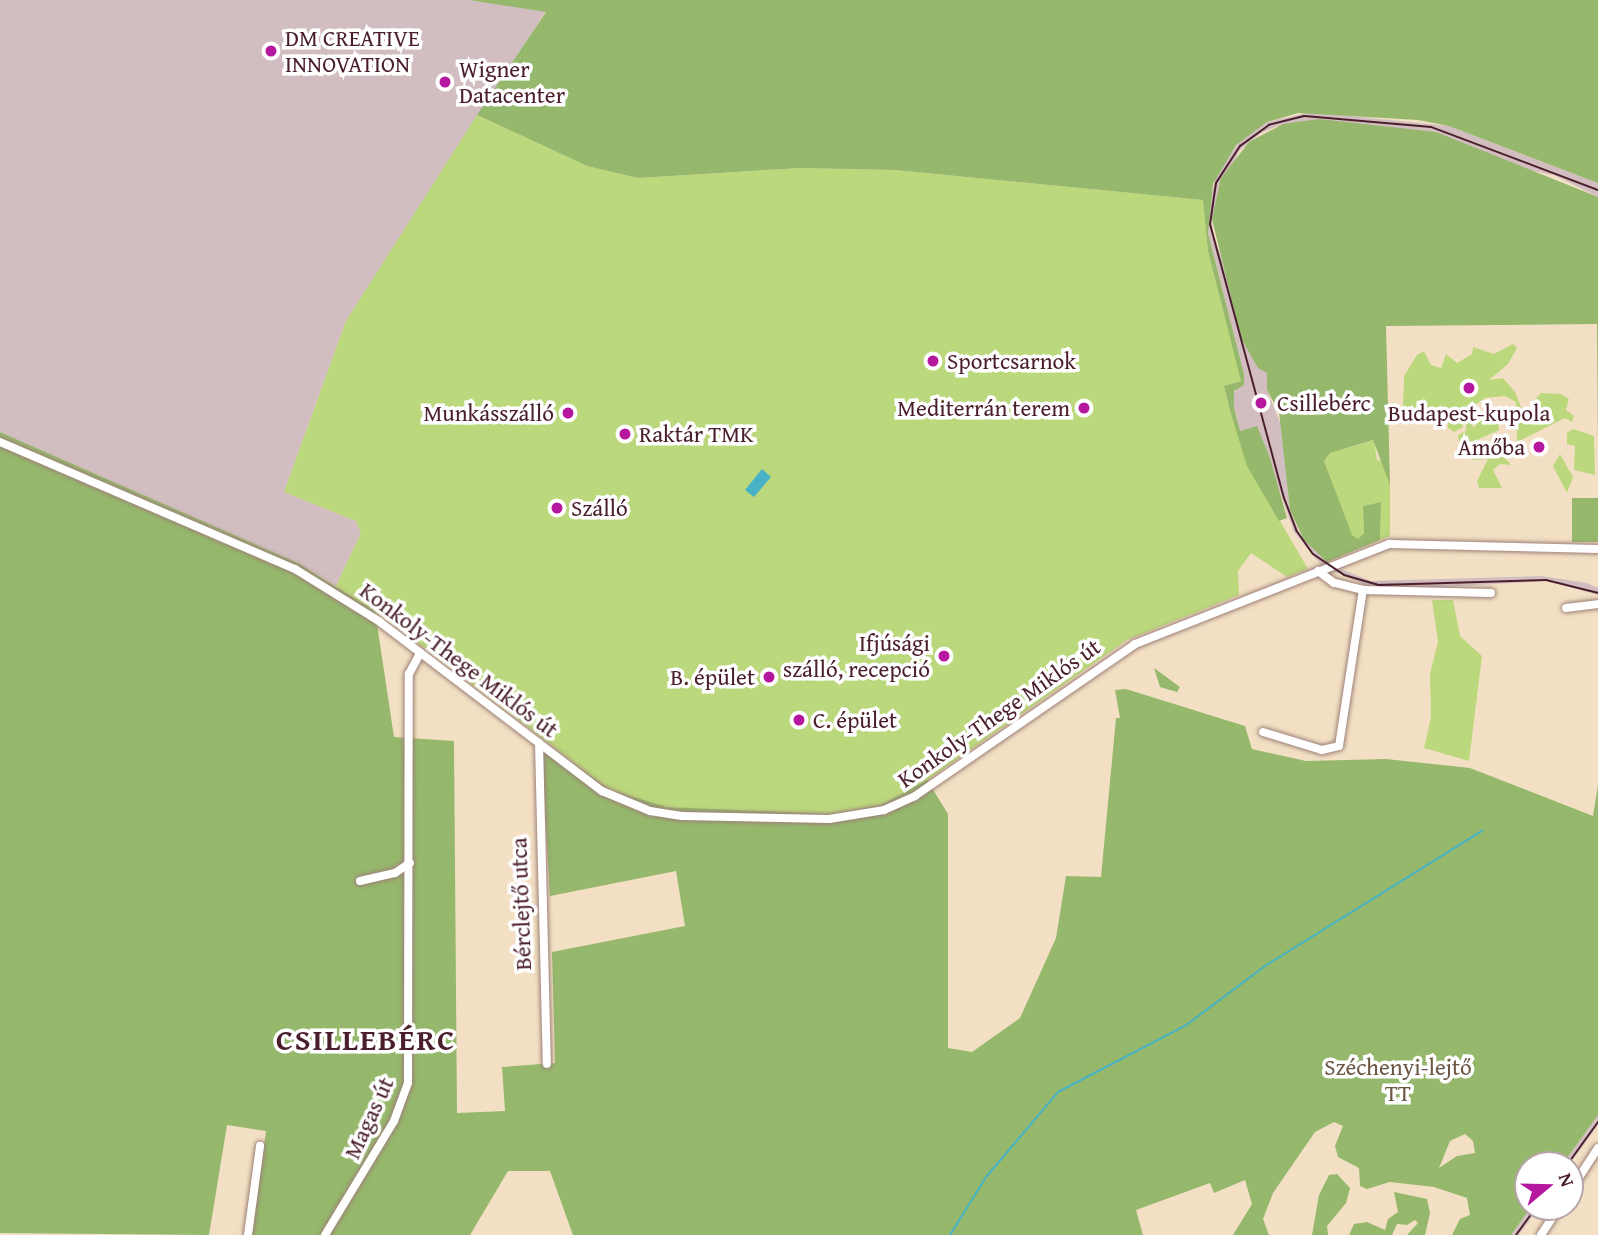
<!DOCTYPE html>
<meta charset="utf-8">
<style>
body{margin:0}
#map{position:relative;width:1598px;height:1235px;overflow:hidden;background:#f3e0c4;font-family:"Gentium Book Plus",serif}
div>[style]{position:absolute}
.industrial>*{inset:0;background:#d2bec1}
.green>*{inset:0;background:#bcd87d}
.forest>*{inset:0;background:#95b86c}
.water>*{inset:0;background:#47b3c4}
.stream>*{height:2px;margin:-1px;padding:0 1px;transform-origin:1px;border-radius:1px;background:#47b3c4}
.roads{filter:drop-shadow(0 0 2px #9e8078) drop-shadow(0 0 2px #9e8078)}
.street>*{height:8px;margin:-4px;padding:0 4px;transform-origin:4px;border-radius:4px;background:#fff}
.rail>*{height:2px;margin:-1px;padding:0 1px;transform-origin:1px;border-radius:1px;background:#4a1f2b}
.dots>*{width:19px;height:19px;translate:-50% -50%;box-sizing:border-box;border:4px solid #fff;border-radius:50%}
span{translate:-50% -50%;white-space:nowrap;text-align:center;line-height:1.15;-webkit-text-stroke:7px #fff;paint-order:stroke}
.poi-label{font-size:23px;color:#4a1f2b}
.left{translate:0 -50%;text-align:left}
.right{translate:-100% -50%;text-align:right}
.street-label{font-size:23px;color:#4a1f2b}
.park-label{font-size:23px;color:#6c5644}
.district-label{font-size:30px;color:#4a1f2b;font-weight:700;letter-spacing:2px}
.north{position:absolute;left:1514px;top:1151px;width:70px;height:70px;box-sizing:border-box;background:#fff;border:2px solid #b7a5aa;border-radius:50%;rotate:71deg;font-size:19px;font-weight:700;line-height:28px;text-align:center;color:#4a1f2b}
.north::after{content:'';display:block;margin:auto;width:24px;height:32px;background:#b5179e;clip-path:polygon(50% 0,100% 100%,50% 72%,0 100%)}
</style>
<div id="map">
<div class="industrial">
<div style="clip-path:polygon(0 0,469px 0,546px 11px,346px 321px,284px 492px,356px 521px,361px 533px,336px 586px,298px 563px,0 432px)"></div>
<div style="clip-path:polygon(1311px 112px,1449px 126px,1598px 183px,1598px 197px,1554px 175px,1283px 124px,1261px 133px,1239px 151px,1212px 219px,1213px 236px,1270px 379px,1267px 390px,1281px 425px,1290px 510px,1300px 534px,1331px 565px,1371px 581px,1542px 576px,1587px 583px,1598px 588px,1598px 595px,1548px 581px,1403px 589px,1367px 586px,1321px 565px,1294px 532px,1257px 427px,1240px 431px,1232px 397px,1244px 374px,1208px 233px,1207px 212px,1217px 173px,1241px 139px,1267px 122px)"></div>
<div style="clip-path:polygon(1598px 1115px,1598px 1125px,1569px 1165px,1562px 1165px)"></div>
<div style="clip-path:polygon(1531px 1207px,1539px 1207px,1519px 1235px,1511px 1235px)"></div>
</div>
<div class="green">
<div style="clip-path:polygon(477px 115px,587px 166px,638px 178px,800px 168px,895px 170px,1203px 200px,1208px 251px,1242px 381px,1224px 386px,1230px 411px,1248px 466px,1308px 569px,1287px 577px,1251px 553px,1238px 571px,1239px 595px,1127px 640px,912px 791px,881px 805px,830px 814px,694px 809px,649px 805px,610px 790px,411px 638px,409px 630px,397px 621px,394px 625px,336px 586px,361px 533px,356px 521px,284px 492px,346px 321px)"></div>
<div style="clip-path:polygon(1513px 344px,1517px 348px,1508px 364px,1489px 380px,1503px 378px,1515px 392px,1524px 415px,1538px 411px,1536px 398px,1541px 393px,1561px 394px,1569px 399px,1566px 410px,1574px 416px,1572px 422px,1565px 418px,1517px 442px,1516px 402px,1505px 396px,1485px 398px,1472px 407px,1473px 428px,1481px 420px,1498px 416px,1499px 430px,1477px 440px,1475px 448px,1466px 451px,1460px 448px,1458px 435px,1466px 431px,1467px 410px,1463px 411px,1463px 427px,1454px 432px,1448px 428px,1447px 413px,1438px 419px,1414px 419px,1403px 410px,1404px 376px,1417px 355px,1424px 351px,1431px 365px,1441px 368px,1446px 354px,1457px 363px,1472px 354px,1473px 347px,1494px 354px)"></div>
<div style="clip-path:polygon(1573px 429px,1594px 436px,1595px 475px,1574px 470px,1575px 446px,1567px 444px,1567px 433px)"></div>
<div style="clip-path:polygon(1374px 440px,1377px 460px,1383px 461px,1390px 485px,1390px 536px,1380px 540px,1381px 502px,1363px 506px,1364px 533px,1358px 539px,1351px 535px,1324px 461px,1330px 453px)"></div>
<div style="clip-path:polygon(1491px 442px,1511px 465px,1500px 464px,1493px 470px,1502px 488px,1479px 488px,1477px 481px,1488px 459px,1471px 460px,1484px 443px)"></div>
<div style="clip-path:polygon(1560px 454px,1573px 477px,1567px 493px,1553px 466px)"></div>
<div style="clip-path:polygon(1432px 600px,1453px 600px,1460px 636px,1482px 656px,1469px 761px,1424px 748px,1431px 717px,1430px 674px,1438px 642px)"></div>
</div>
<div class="forest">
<div style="clip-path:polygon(469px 0,1598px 0,1598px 183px,1449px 126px,1418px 120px,1298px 113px,1267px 122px,1236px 145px,1213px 184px,1208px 233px,1244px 374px,1244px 385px,1234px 391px,1234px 407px,1240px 431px,1257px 426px,1270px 458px,1287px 518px,1279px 521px,1247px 466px,1230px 411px,1224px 386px,1241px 381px,1208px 251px,1203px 200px,895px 170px,800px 168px,638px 178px,587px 166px,477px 115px,546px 12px)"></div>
<div style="clip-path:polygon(1319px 119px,1436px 132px,1598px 197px,1598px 454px,1597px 324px,1386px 326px,1390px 485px,1373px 440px,1330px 453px,1324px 461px,1352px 535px,1358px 539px,1364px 533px,1363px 506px,1381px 502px,1380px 540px,1327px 562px,1304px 540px,1290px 510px,1279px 412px,1267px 390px,1267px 373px,1258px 368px,1241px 338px,1212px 219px,1221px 178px,1249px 142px,1283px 124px)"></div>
<div style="clip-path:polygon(evenodd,0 432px,298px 563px,375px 611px,394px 737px,454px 741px,457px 1113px,505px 1111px,502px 1067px,555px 1063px,552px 952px,685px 926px,676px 871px,550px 896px,541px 739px,610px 790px,667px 807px,830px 814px,881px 805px,927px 780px,948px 814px,948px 1048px,972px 1052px,1020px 1018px,1056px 938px,1066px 876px,1101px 877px,1116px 718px,1120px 718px,1115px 690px,1126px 689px,1245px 726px,1252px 749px,1306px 761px,1386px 759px,1470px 768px,1593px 816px,1598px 785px,1598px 1115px,1562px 1165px,1528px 1165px,1531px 1207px,1511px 1235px,1452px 1235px,1460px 1219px,1470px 1215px,1467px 1198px,1434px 1187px,1390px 1182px,1367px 1189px,1360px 1186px,1359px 1168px,1338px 1157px,1335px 1146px,1343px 1126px,1334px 1122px,1315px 1132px,1273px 1193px,1263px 1219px,1269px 1235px,1233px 1235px,1252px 1204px,1245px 1180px,1214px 1193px,1210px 1183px,1136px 1210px,1143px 1235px,573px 1235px,550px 1171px,508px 1171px,470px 1235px,252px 1235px,266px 1131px,227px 1125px,209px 1235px,0 1233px,0 432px,1465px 1134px,1473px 1141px,1475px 1153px,1457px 1156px,1439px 1168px,1450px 1141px,1465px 1134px)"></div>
<div style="clip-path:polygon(1572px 498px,1598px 498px,1598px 542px,1572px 542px)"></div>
<div style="clip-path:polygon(1154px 668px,1180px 687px,1177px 692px,1160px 687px)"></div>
<div style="clip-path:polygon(1337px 1174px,1350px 1188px,1346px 1203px,1327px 1226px,1328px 1235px,1312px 1235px,1319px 1195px,1329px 1175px)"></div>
<div style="clip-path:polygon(1394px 1192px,1427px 1199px,1430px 1213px,1425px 1235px,1407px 1235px,1418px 1223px,1415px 1220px,1407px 1225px,1397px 1224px,1392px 1235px,1349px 1235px,1354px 1224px,1367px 1222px,1385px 1230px,1388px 1219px,1398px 1212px)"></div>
</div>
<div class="water">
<div style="clip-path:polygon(762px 469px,771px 477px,754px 497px,745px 490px)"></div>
</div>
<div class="stream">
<div style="left:950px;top:1235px;width:68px;rotate:-58.2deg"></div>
<div style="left:986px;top:1177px;width:111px;rotate:-49.7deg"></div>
<div style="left:1058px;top:1092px;width:143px;rotate:-27.5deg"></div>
<div style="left:1185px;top:1026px;width:100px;rotate:-36.9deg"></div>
<div style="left:1265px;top:966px;width:256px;rotate:-31.9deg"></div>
</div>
<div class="roads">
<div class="street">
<div style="left:0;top:442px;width:321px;rotate:23.3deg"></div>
<div style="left:295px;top:569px;width:100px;rotate:31.9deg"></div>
<div style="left:380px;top:622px;width:279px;rotate:37.3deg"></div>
<div style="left:602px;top:791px;width:52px;rotate:22.6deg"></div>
<div style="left:650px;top:811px;width:32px;rotate:9deg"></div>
<div style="left:682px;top:816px;width:147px;rotate:1.2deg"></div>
<div style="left:829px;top:819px;width:56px;rotate:-9.3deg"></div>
<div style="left:884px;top:810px;width:34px;rotate:-24deg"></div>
<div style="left:915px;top:796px;width:267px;rotate:-34.6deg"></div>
<div style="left:1135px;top:644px;width:273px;rotate:-21.5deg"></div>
<div style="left:1389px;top:544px;width:209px;rotate:1.4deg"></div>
<div style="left:1363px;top:590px;width:128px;rotate:1.3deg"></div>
<div style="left:1566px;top:608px;width:32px;rotate:-7deg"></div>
<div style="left:1263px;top:732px;width:62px;rotate:17deg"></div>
<div style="left:1322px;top:750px;width:17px;rotate:-13deg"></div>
<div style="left:1339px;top:746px;width:158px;rotate:-81.3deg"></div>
<div style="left:1363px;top:590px;width:30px;rotate:-166deg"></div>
<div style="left:1334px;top:583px;width:20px;rotate:-143deg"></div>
<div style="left:539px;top:743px;width:321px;rotate:88.6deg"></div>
<div style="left:360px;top:881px;width:36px;rotate:-13deg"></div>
<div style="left:395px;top:873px;width:18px;rotate:-34deg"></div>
<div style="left:1570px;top:1191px;width:51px;rotate:-56.9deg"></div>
<div style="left:248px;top:1235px;width:90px;rotate:-82.3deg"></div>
<div style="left:325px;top:1235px;width:133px;rotate:-58.8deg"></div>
<div style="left:394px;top:1121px;width:40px;rotate:-69.8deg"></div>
<div style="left:408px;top:1083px;width:409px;rotate:-89.9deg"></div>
<div style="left:409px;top:674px;width:24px;rotate:-62deg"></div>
<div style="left:1541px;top:1235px;width:33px;rotate:-57deg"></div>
</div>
</div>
<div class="rail">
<div style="left:1598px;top:190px;width:178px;rotate:-159.3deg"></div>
<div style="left:1431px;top:127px;width:127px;rotate:-175deg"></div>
<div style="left:1304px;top:116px;width:36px;rotate:166deg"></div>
<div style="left:1269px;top:125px;width:36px;rotate:144deg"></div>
<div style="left:1240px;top:146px;width:44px;rotate:123deg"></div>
<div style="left:1216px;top:183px;width:41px;rotate:98.3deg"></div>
<div style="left:1210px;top:224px;width:284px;rotate:74.9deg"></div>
<div style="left:1284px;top:498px;width:34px;rotate:69deg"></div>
<div style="left:1296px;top:530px;width:29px;rotate:55deg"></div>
<div style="left:1313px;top:554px;width:37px;rotate:34deg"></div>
<div style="left:1344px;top:575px;width:36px;rotate:16deg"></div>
<div style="left:1379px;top:585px;width:167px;rotate:-1.7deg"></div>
<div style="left:1546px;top:580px;width:54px;rotate:14deg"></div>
<div style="left:1567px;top:1165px;width:53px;rotate:-54.2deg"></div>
<div style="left:1516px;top:1235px;width:34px;rotate:-54deg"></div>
</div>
<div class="dots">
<div style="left:271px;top:51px;background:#b5179e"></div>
<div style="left:445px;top:82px;background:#b5179e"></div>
<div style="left:933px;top:361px;background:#b5179e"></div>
<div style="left:1469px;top:388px;background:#b5179e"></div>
<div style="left:1261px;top:403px;background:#b5179e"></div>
<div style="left:1084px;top:408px;background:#b5179e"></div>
<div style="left:568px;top:413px;background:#b5179e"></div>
<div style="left:625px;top:434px;background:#b5179e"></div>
<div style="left:1539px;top:447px;background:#b5179e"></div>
<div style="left:557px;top:508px;background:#b5179e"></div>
<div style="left:944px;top:656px;background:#b5179e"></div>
<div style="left:769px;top:677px;background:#b5179e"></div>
<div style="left:799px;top:720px;background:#b5179e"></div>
</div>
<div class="poi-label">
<span class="left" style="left:285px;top:51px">DM CREATIVE<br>INNOVATION</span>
<span class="left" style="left:459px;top:82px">Wigner<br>Datacenter</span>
<span class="left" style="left:947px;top:361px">Sportcsarnok</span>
<span class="left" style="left:1277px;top:403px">Csillebérc</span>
<span class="right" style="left:1070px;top:408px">Mediterrán terem</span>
<span class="right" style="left:554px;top:413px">Munkásszálló</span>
<span style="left:1469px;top:413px">Budapest-kupola</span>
<span class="left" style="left:639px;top:434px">Raktár TMK</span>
<span class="right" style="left:1525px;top:447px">Amőba</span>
<span class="left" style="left:571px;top:508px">Szálló</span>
<span class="right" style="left:930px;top:656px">Ifjúsági<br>szálló, recepció</span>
<span class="right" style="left:755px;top:677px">B. épület</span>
<span class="left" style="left:813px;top:720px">C. épület</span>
</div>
<div class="street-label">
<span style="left:459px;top:660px;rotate:37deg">Konkoly-Thege Miklós út</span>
<span style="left:999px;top:713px;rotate:-35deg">Konkoly-Thege Miklós út</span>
<span style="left:521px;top:904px;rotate:-92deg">Bérclejtő utca</span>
<span style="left:369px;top:1118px;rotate:-65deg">Magas út</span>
</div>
<div class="park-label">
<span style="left:1398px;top:1080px">Széchenyi-lejtő<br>TT</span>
</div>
<div class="district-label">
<span style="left:366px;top:1039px">CSILLEBÉRC</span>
</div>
<div class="north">N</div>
</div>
